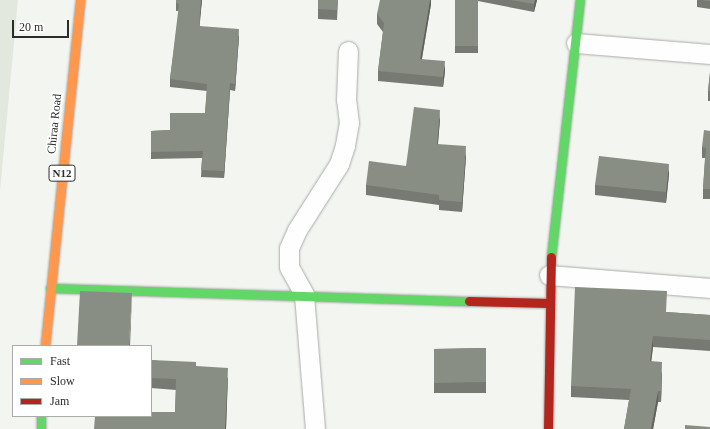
<!DOCTYPE html>
<style>
body{margin:0}
#map{position:relative;width:710px;height:429px;overflow:hidden;background:#f3f5f1;font-family:"Times New Roman",serif}
div>[style]{position:absolute}
.built>*{inset:0;background:#e3e8de}
.roads{filter:drop-shadow(0 0 1px #a9aba8) drop-shadow(0 0 1px #a9aba8)}
.street>*{height:19px;margin:-9.5px;padding:0 9.5px;transform-origin:9.5px;border-radius:9.5px;background:#fdfefd}
.fast>*{height:9px;margin:-4.5px;padding:0 4.5px;transform-origin:4.5px;border-radius:4.5px;background:#63d668}
.slow>*{height:9px;margin:-4.5px;padding:0 4.5px;transform-origin:4.5px;border-radius:4.5px;background:#ff974d}
.jam>*{height:9px;margin:-4.5px;padding:0 4.5px;transform-origin:4.5px;border-radius:4.5px;background:#b3261e}
.wall>*{inset:0;background:#767a72}
.shaded-wall>*{inset:0;background:#60635c}
.building>*{inset:0;background:#898e84}
span{translate:-50% -50%;white-space:nowrap;text-align:center;line-height:1.15;-webkit-text-stroke:4px #fff;paint-order:stroke}
.shield-label span{padding:1px 3px;background:#fff;border:1px solid;border-radius:3px;-webkit-text-stroke-width:0}
.shield-label{font-size:11px;color:#2c2d2a;font-weight:700}
.street-label{font-size:12px;color:#2c2d2a}
.legend{position:absolute;left:12px;top:345px;width:140px;height:72px;box-sizing:border-box;background:#fff;border:1px solid #ababaa;margin:0;padding:5px 7px;list-style:none;font-size:12px;color:#2c2d2a}
.legend li{display:flex;align-items:center;gap:8px;height:20px}
.legend b{width:20px;border:1px solid #ababaa}
.scale{position:absolute;left:12px;top:20px;width:57px;height:18px;box-sizing:border-box;border:2px solid #2c2d2a;border-top:0;padding-left:5px;font-size:12px;line-height:14px;white-space:nowrap;color:#2c2d2a;-webkit-text-stroke:3px #fff;paint-order:stroke}
</style>
<div id="map">
<div class="built">
<div style="clip-path:polygon(0 0,18px 0,0 191px)"></div>
</div>
<div class="roads">
<div class="street">
<div style="left:576px;top:43px;width:134px;rotate:4.7deg"></div>
<div style="left:549px;top:275px;width:162px;rotate:4.6deg"></div>
<div style="left:315px;top:429px;width:135px;rotate:-94.7deg"></div>
<div style="left:304px;top:294px;width:31px;rotate:-119deg"></div>
<div style="left:289px;top:267px;width:19px;rotate:-90deg"></div>
<div style="left:289px;top:248px;width:20px;rotate:-66deg"></div>
<div style="left:297px;top:230px;width:78px;rotate:-57.5deg"></div>
<div style="left:339px;top:164px;width:20px;rotate:-72deg"></div>
<div style="left:345px;top:145px;width:22px;rotate:-80deg"></div>
<div style="left:349px;top:123px;width:23px;rotate:-97deg"></div>
<div style="left:346px;top:100px;width:49px;rotate:-87.7deg"></div>
</div>
<div class="fast">
<div style="left:551px;top:257px;width:259px;rotate:-83.6deg"></div>
<div style="left:50px;top:288px;width:419px;rotate:1.8deg"></div>
<div style="left:41px;top:416px;width:13px;rotate:90deg"></div>
</div>
<div class="slow">
<div style="left:45px;top:346px;width:348px;rotate:-84.2deg"></div>
</div>
<div class="jam">
<div style="left:469px;top:301px;width:80px;rotate:1.4deg"></div>
<div style="left:548px;top:429px;width:172px;rotate:-89deg"></div>
</div>
</div>
<div class="wall">
<div style="clip-path:polygon(176px 0,202px 0,199px 26px,239px 36px,235px 91px,230px 90px,224px 178px,201px 177px,202px 158px,151px 159px,151px 131px,170px 130px,205px 113px,207px 91px,170px 87px,170px 79px,179px 11px,176px 11px)"></div>
<div style="clip-path:polygon(318px 0,338px 0,337px 20px,318px 19px)"></div>
<div style="clip-path:polygon(431px 0,431px 4px,422px 59px,445px 71px,443px 87px,378px 81px,378px 71px,383px 32px,377px 24px,377px 14px)"></div>
<div style="clip-path:polygon(455px 0,537px 0,534px 12px,478px 1px,478px 53px,455px 53px)"></div>
<div style="clip-path:polygon(697px 0,710px 0,710px 9px,697px 7px)"></div>
<div style="clip-path:polygon(710px 73px,710px 101px,708px 101px,708px 91px)"></div>
<div style="clip-path:polygon(440px 119px,438px 144px,466px 156px,462px 212px,439px 210px,439px 205px,366px 195px,366px 185px,406px 166px)"></div>
<div style="clip-path:polygon(710px 131px,710px 199px,703px 199px,703px 189px,705px 158px,702px 158px,702px 147px)"></div>
<div style="clip-path:polygon(669px 174px,666px 203px,595px 195px,595px 185px)"></div>
<div style="clip-path:polygon(666px 312px,710px 315px,710px 351px,653px 347px,651px 361px,662px 373px,661px 402px,658px 402px,653px 429px,624px 429px,629px 400px,571px 397px,571px 386px)"></div>
<div style="clip-path:polygon(486px 348px,486px 393px,434px 393px,434px 349px)"></div>
<div style="clip-path:polygon(151px 360px,196px 366px,228px 378px,226px 429px,94px 429px,175px 412px,176px 390px,151px 388px)"></div>
</div>
<div class="shaded-wall">
<div style="clip-path:polygon(201px 0,202px 0,199px 33px,199px 26px)"></div>
<div style="clip-path:polygon(430px 0,431px 0,431px 4px,420px 69px,420px 59px)"></div>
<div style="clip-path:polygon(535px 0,537px 0,534px 12px,534px 4px)"></div>
<div style="clip-path:polygon(239px 29px,239px 36px,235px 91px,235px 84px)"></div>
<div style="clip-path:polygon(445px 61px,445px 71px,443px 87px,443px 77px)"></div>
<div style="clip-path:polygon(230px 83px,230px 90px,224px 178px,224px 171px)"></div>
<div style="clip-path:polygon(440px 110px,440px 119px,437px 153px,437px 144px)"></div>
<div style="clip-path:polygon(466px 146px,466px 156px,462px 212px,462px 202px)"></div>
<div style="clip-path:polygon(669px 164px,669px 174px,666px 203px,666px 192px)"></div>
<div style="clip-path:polygon(132px 293px,130px 346px,129px 346px)"></div>
<div style="clip-path:polygon(653px 336px,653px 347px,650px 372px,650px 361px)"></div>
<div style="clip-path:polygon(662px 362px,662px 373px,661px 402px,661px 391px)"></div>
<div style="clip-path:polygon(228px 368px,226px 429px,225px 429px)"></div>
<div style="clip-path:polygon(658px 391px,658px 402px,653px 429px,651px 429px)"></div>
</div>
<div class="building">
<div style="clip-path:polygon(176px 0,201px 0,199px 26px,239px 29px,235px 84px,230px 83px,224px 171px,201px 170px,203px 151px,151px 152px,151px 131px,170px 130px,170px 113px,205px 113px,207px 84px,170px 79px,179px 4px,176px 3px)"></div>
<div style="clip-path:polygon(318px 0,338px 0,337px 10px,318px 9px)"></div>
<div style="clip-path:polygon(380px 0,430px 0,420px 59px,445px 61px,443px 77px,378px 71px,384px 23px,377px 14px)"></div>
<div style="clip-path:polygon(455px 0,478px 0,478px 46px,455px 46px)"></div>
<div style="clip-path:polygon(511px 0,535px 0,534px 4px)"></div>
<div style="clip-path:polygon(701px 0,710px 0,710px 1px)"></div>
<div style="clip-path:polygon(710px 73px,710px 91px,708px 91px)"></div>
<div style="clip-path:polygon(414px 107px,440px 110px,437px 144px,466px 146px,462px 202px,439px 200px,439px 195px,366px 185px,369px 161px,406px 166px)"></div>
<div style="clip-path:polygon(704px 130px,710px 131px,710px 189px,703px 189px,706px 148px,702px 147px)"></div>
<div style="clip-path:polygon(599px 156px,669px 164px,666px 192px,595px 185px)"></div>
<div style="clip-path:polygon(575px 287px,667px 291px,666px 312px,710px 315px,710px 340px,653px 336px,650px 361px,662px 362px,661px 391px,658px 391px,651px 429px,624px 429px,631px 389px,571px 386px)"></div>
<div style="clip-path:polygon(80px 291px,132px 293px,129px 346px,77px 346px)"></div>
<div style="clip-path:polygon(486px 348px,486px 382px,434px 383px,434px 349px)"></div>
<div style="clip-path:polygon(151px 360px,196px 362px,196px 366px,228px 368px,225px 429px,94px 429px,95px 416px,151px 416px,151px 412px,175px 412px,176px 379px,151px 378px)"></div>
<div style="clip-path:polygon(685px 425px,710px 427px,710px 429px,685px 429px)"></div>
</div>
<div class="shield-label">
<span style="left:62px;top:173px">N12</span>
</div>
<div class="street-label">
<span style="left:55px;top:124px;rotate:-84deg">Chiraa Road</span>
</div>
<ul class="legend">
<li><b style="height:5px;background:#63d668"></b>Fast</li>
<li><b style="height:5px;background:#ff974d"></b>Slow</li>
<li><b style="height:5px;background:#b3261e"></b>Jam</li>
</ul>
<div class="scale">20 m</div>
</div>
